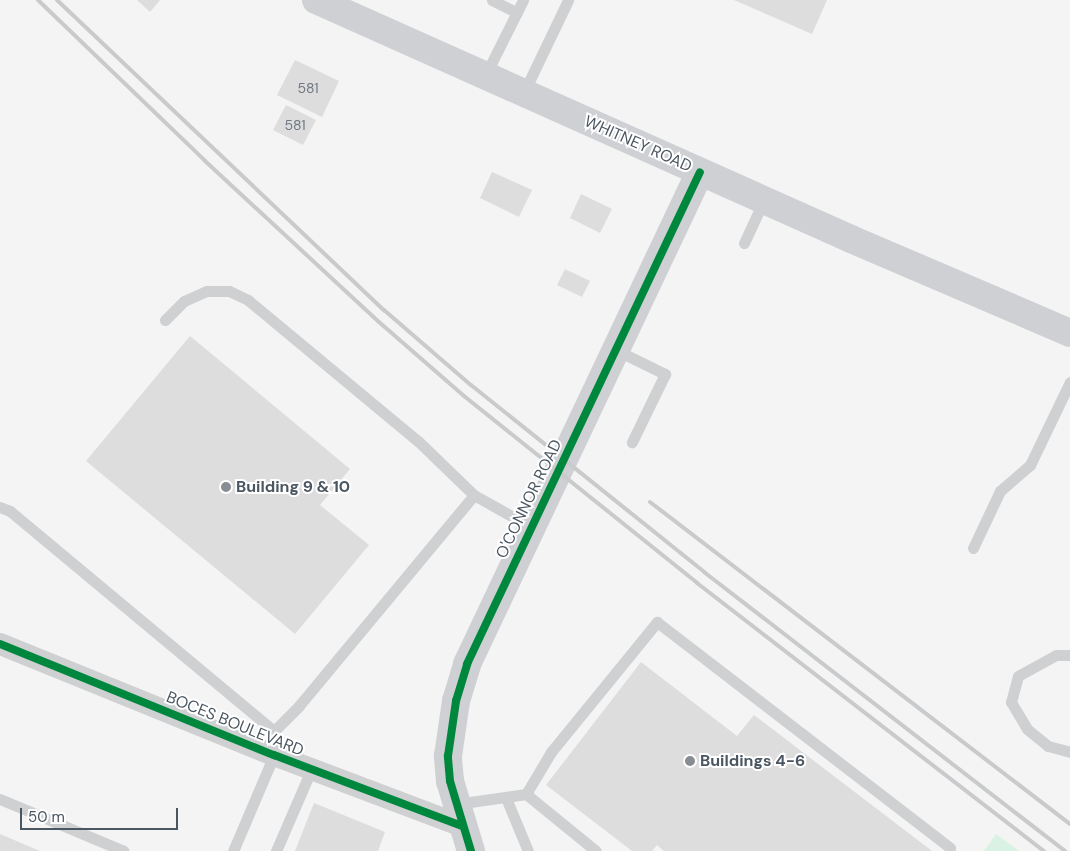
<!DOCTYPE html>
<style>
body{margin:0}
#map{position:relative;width:1070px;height:851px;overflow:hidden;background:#f4f4f4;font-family:"DM Sans",sans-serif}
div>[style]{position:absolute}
.green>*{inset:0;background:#d9f2e3}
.building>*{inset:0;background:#ddddde}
.lane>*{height:11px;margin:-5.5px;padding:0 5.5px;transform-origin:5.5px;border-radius:5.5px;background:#ced0d2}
.street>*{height:22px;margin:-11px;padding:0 11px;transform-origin:11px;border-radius:11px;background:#ced0d2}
.secondary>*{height:28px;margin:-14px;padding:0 14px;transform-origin:14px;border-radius:14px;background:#ced0d4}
.rail>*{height:4px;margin:-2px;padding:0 2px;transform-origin:2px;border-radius:2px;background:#c9cacc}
.cycleway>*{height:8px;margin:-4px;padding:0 4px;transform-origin:4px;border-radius:4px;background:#00873e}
.dots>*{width:14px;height:14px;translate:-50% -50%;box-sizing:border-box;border:2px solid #fff;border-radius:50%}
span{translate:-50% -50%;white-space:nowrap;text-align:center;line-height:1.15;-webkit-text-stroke:4px #fff;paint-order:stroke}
.number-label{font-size:14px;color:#707881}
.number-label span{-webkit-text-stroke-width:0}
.street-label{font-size:16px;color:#4a5661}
.poi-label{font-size:16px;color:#4a5661;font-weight:700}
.left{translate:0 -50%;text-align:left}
.scale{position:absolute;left:20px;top:808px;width:158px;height:22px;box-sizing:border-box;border:2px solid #4a5661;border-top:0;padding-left:6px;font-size:15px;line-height:18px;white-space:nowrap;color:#4a5661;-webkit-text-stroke:4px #fff;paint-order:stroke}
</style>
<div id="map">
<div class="green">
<div style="clip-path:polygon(996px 834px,1019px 851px,984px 851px)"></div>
</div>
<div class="building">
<div style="clip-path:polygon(137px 0,160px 0,150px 12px)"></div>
<div style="clip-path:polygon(734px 0,827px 0,812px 34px)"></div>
<div style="clip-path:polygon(295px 60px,339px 81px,322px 117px,277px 95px)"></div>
<div style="clip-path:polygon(286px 105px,316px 120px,303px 145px,273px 130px)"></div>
<div style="clip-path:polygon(492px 172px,532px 190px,519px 217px,480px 198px)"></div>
<div style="clip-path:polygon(581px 194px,612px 209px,600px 233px,570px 218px)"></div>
<div style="clip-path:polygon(565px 269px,590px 281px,582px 297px,557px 285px)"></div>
<div style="clip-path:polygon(190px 336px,350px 469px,320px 505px,369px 545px,295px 634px,86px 461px)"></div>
<div style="clip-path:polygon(641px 662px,737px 736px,754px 715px,932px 851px,664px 851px,657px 845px,652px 851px,632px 851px,546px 785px)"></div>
<div style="clip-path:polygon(314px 803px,385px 832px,378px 851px,295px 851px)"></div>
<div style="clip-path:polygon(0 834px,40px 851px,0 851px)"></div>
</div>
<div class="lane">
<div style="left:492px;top:0;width:28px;rotate:27deg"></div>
<div style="left:486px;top:74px;width:83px;rotate:-63.4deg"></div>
<div style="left:524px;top:92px;width:102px;rotate:-64.4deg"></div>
<div style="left:744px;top:243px;width:47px;rotate:-65.1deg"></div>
<div style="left:165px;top:320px;width:27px;rotate:-45deg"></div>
<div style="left:184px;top:301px;width:24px;rotate:-24deg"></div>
<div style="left:206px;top:291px;width:23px"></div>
<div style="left:229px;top:291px;width:21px;rotate:25deg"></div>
<div style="left:248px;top:300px;width:221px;rotate:39.7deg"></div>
<div style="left:418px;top:441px;width:78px;rotate:44deg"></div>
<div style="left:474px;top:495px;width:274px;rotate:129.7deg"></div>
<div style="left:299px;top:706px;width:35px;rotate:135deg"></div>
<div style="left:616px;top:350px;width:55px;rotate:26.1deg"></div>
<div style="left:665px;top:374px;width:76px;rotate:115.9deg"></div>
<div style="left:474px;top:495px;width:65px;rotate:29.3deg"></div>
<div style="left:0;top:507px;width:11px;rotate:22deg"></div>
<div style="left:10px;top:511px;width:344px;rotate:39.8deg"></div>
<div style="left:274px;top:731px;width:24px;rotate:90deg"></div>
<div style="left:274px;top:755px;width:104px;rotate:113.1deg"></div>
<div style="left:973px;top:548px;width:63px;rotate:-64.7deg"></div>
<div style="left:1000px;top:491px;width:40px;rotate:-41deg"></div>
<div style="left:1030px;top:465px;width:92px;rotate:-64.3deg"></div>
<div style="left:1070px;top:655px;width:14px;rotate:180deg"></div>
<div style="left:1056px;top:655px;width:43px;rotate:151.1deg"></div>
<div style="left:1018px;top:676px;width:27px;rotate:105deg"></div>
<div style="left:1011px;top:702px;width:31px;rotate:59deg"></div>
<div style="left:1027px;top:729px;width:27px;rotate:39deg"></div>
<div style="left:1048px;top:746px;width:23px;rotate:15deg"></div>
<div style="left:526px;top:794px;width:49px;rotate:-59.2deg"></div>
<div style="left:551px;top:752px;width:168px;rotate:-50.8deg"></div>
<div style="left:657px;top:622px;width:370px;rotate:37.6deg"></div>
<div style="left:506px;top:798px;width:57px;rotate:67.5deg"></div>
<div style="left:0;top:799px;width:134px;rotate:22.8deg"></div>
<div style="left:456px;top:804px;width:71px;rotate:-8.1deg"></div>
<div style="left:526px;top:794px;width:90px;rotate:39.2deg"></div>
<div style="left:276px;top:851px;width:88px;rotate:-66.6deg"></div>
</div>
<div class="street">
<div style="left:0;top:644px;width:296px;rotate:22.1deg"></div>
<div style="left:274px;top:755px;width:201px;rotate:20.7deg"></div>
</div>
<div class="secondary">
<div style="left:316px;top:0;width:586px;rotate:24.07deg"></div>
<div style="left:851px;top:239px;width:238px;rotate:23.2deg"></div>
<div style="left:471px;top:851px;width:73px;rotate:-106.7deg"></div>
<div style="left:450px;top:781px;width:25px;rotate:-95deg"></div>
<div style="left:448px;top:756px;width:56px;rotate:-81.7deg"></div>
<div style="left:456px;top:701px;width:39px;rotate:-73deg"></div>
<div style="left:467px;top:664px;width:544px;rotate:-64.66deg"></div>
</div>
<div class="rail">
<div style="left:38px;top:0;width:231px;rotate:43.9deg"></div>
<div style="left:204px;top:160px;width:238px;rotate:42.8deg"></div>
<div style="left:379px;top:322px;width:113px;rotate:41deg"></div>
<div style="left:464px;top:396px;width:299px;rotate:38.7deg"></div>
<div style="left:697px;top:583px;width:438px;rotate:37.7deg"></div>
<div style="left:57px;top:0;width:451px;rotate:43.5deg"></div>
<div style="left:384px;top:310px;width:115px;rotate:40.8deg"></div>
<div style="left:471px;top:385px;width:299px;rotate:38.7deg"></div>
<div style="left:704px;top:572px;width:456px;rotate:37.7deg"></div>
<div style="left:650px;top:502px;width:529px;rotate:37.48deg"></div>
</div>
<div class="cycleway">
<div style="left:0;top:644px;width:296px;rotate:22.1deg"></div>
<div style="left:274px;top:755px;width:201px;rotate:20.7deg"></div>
<div style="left:471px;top:851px;width:73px;rotate:-106.7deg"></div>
<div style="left:450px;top:781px;width:25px;rotate:-95deg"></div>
<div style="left:448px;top:756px;width:56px;rotate:-81.7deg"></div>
<div style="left:456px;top:701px;width:39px;rotate:-73deg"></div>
<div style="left:467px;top:664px;width:544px;rotate:-64.66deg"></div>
</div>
<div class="dots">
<div style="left:226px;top:487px;background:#868d94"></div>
<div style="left:690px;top:761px;background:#868d94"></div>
</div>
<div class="number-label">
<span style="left:308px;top:88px">581</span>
<span style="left:295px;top:125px">581</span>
</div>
<div class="street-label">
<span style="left:638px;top:144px;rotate:24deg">WHITNEY ROAD</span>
<span style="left:529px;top:499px;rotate:-64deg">O'CONNOR ROAD</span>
<span style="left:235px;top:724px;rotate:22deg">BOCES BOULEVARD</span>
</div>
<div class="poi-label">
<span class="left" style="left:236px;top:487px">Building 9 &amp; 10</span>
<span class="left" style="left:700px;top:761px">Buildings 4-6</span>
</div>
<div class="scale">50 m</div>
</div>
